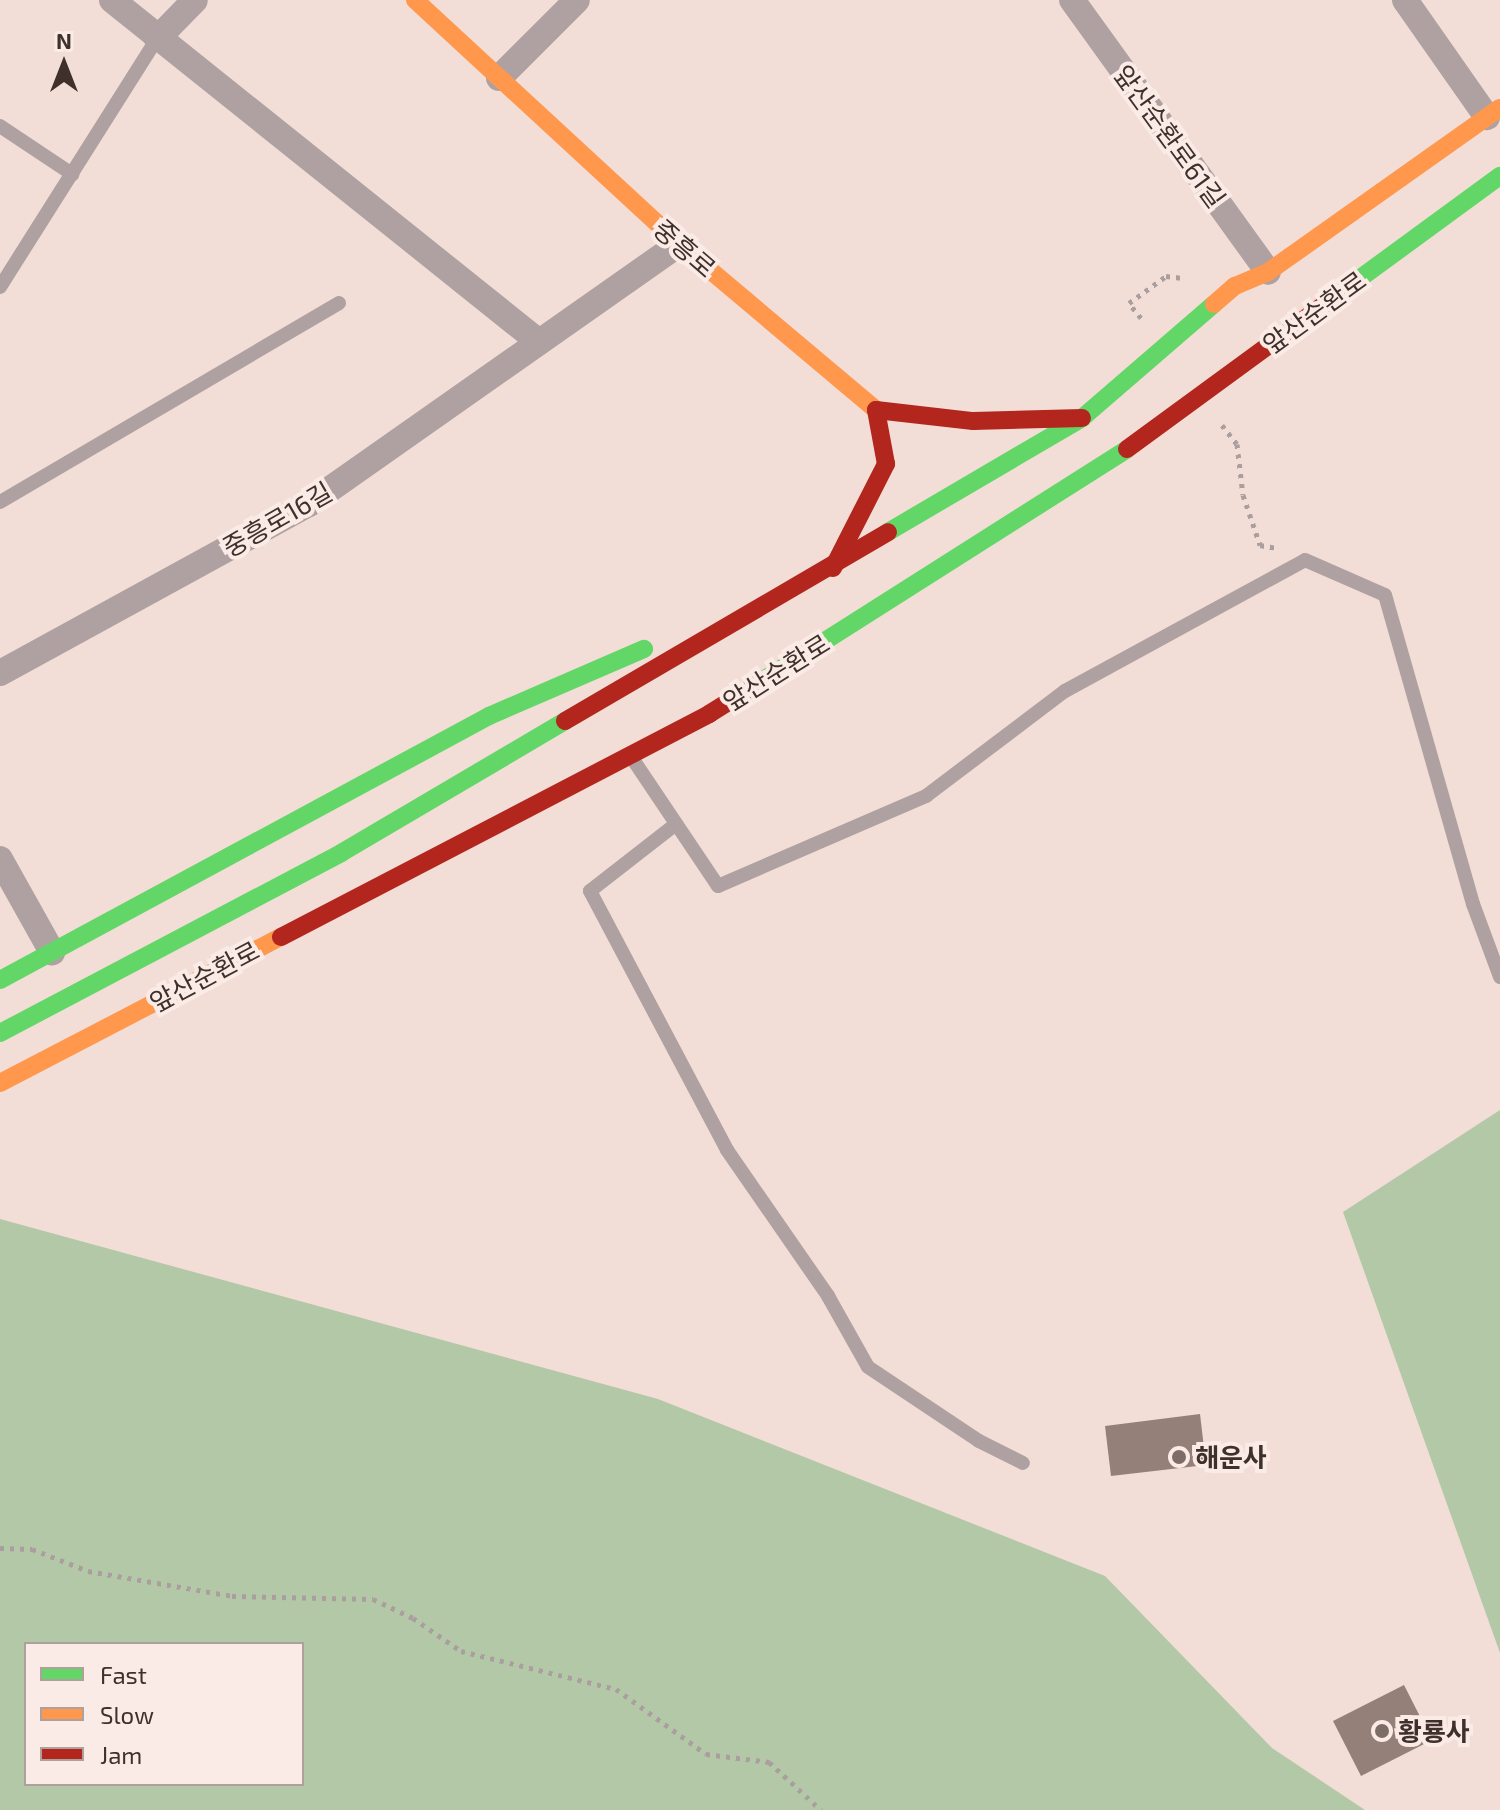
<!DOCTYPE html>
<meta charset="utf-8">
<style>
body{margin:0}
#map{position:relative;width:1500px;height:1810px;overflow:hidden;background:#f2ded7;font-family:"Exo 2","Noto Sans KR",sans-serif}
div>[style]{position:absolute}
.forest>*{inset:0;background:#b3c8a7}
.building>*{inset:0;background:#948078}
.path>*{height:5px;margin-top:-2.5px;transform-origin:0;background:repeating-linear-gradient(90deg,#ab9e9e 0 4px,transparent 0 10px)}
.lane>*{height:14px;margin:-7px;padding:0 7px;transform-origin:7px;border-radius:7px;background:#afa1a1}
.street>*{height:26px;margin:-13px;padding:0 13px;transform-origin:13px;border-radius:13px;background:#afa1a1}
.fast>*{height:18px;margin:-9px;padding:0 9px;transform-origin:9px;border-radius:9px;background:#63d668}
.slow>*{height:18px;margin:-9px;padding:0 9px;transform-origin:9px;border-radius:9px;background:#ff974d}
.jam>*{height:18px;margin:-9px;padding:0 9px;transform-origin:9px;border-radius:9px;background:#b3261e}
.dots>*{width:22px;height:22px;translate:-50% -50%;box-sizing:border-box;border:4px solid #fbebe6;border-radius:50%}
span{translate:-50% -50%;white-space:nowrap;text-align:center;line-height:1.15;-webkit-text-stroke:8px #fbebe6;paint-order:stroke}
.street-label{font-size:26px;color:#3f302b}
.poi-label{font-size:26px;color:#3f302b;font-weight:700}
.left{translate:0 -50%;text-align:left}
.legend{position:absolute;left:24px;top:1642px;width:280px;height:144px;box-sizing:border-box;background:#fbebe6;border:2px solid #b0a09b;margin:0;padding:10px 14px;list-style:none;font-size:24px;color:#3f302b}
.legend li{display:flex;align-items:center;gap:16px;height:40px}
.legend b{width:40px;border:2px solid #b0a09b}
.north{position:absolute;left:24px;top:24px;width:80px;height:80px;-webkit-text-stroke:6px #fbebe6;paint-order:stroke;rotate:0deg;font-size:22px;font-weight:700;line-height:32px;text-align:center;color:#3f302b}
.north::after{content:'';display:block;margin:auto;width:28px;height:36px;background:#3f302b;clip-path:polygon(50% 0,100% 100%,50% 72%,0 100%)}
</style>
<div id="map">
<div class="forest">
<div style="clip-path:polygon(1500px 1110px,1500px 1653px,1343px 1212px)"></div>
<div style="clip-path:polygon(evenodd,0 1219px,658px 1399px,1105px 1576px,1272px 1748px,1365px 1810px,0 1810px,0 1219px,302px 1644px,302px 1784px,26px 1784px,26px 1644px,302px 1644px)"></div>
</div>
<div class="building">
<div style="clip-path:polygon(1200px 1414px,1206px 1465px,1111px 1476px,1105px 1426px)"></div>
<div style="clip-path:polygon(1404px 1685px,1432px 1740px,1361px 1776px,1333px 1721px)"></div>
</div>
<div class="path">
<div style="left:1141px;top:318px;width:19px;rotate:-129deg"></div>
<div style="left:1129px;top:303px;width:46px;rotate:-36.1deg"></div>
<div style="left:1166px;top:276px;width:17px;rotate:7deg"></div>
<div style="left:1222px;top:425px;width:24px;rotate:52deg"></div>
<div style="left:1237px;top:444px;width:51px;rotate:83.3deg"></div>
<div style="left:1243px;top:495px;width:53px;rotate:71.2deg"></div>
<div style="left:1260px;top:545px;width:17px;rotate:10deg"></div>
<div style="left:0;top:1548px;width:32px;rotate:2deg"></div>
<div style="left:32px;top:1549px;width:60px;rotate:21.4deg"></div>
<div style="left:88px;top:1571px;width:146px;rotate:9.8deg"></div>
<div style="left:232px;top:1596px;width:141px;rotate:1.2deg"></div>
<div style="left:373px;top:1599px;width:44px;rotate:25.4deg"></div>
<div style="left:413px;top:1618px;width:58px;rotate:34.5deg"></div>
<div style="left:461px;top:1651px;width:160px;rotate:13.8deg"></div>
<div style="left:616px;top:1689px;width:111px;rotate:35.8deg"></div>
<div style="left:706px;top:1754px;width:64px;rotate:7.2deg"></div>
<div style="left:769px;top:1762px;width:71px;rotate:42.7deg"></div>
</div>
<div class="lane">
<div style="left:0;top:126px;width:87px;rotate:33.7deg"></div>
<div style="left:0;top:287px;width:294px;rotate:-57.7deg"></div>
<div style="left:0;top:502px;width:393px;rotate:-30.4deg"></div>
<div style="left:632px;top:758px;width:154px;rotate:56.1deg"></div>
<div style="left:718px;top:886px;width:227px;rotate:-23.4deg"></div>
<div style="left:926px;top:796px;width:174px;rotate:-37.1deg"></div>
<div style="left:1065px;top:691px;width:273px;rotate:-28.6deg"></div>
<div style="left:1305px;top:560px;width:87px;rotate:23.6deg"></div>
<div style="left:1385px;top:595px;width:321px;rotate:74.1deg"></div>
<div style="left:1473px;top:904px;width:78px;rotate:69.7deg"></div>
<div style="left:676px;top:824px;width:109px;rotate:142.1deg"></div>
<div style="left:590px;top:891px;width:293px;rotate:62.1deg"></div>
<div style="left:727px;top:1150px;width:178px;rotate:55.3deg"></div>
<div style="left:828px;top:1296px;width:81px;rotate:60.6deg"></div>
<div style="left:868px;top:1367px;width:133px;rotate:33.7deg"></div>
<div style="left:979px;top:1441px;width:49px;rotate:26.6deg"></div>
</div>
<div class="street">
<div style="left:112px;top:0;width:547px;rotate:38.69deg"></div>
<div style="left:1072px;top:0;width:335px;rotate:54.2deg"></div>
<div style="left:1405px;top:0;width:143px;rotate:55deg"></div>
<div style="left:157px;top:39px;width:54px;rotate:-45.7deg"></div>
<div style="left:499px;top:78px;width:110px;rotate:-45deg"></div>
<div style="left:0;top:673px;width:352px;rotate:-28.7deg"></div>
<div style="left:309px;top:504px;width:452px;rotate:-35.1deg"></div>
<div style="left:0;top:859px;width:107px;rotate:60.8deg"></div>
</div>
<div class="fast">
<div style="left:1329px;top:301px;width:212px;rotate:-36.2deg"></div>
<div style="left:888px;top:532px;width:225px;rotate:-30.4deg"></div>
<div style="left:1082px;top:418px;width:174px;rotate:-40.8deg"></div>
<div style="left:757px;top:684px;width:438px;rotate:-32.4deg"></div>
<div style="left:0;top:980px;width:556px;rotate:-28.36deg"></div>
<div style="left:489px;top:716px;width:169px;rotate:-23.4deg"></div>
<div style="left:0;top:1033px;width:386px;rotate:-27.8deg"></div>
<div style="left:341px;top:853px;width:260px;rotate:-30.5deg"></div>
</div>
<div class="slow">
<div style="left:415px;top:0;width:359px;rotate:42.7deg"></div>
<div style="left:679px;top:244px;width:258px;rotate:40.1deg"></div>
<div style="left:1214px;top:304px;width:28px;rotate:-41deg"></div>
<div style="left:1235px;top:286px;width:36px;rotate:-23deg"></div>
<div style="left:1268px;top:272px;width:284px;rotate:-35.3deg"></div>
<div style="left:0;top:1083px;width:317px;rotate:-27.5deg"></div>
</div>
<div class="jam">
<div style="left:1127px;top:449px;width:250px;rotate:-36.2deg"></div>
<div style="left:833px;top:568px;width:117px;rotate:-63deg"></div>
<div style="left:886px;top:464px;width:55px;rotate:-100.5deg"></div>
<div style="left:876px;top:410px;width:98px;rotate:6.5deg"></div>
<div style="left:973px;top:421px;width:109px;rotate:-1.6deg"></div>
<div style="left:565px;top:721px;width:374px;rotate:-30.3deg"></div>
<div style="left:281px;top:937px;width:483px;rotate:-27.5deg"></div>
<div style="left:709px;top:714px;width:57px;rotate:-32deg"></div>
</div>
<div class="dots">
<div style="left:1179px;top:1457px;background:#7e6d67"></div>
<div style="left:1382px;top:1731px;background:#7e6d67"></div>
</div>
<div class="street-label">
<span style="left:1170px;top:136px;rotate:54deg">앞산순환로61길</span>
<span style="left:685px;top:248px;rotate:41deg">중흥로</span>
<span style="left:1314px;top:312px;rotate:-36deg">앞산순환로</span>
<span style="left:277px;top:519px;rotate:-30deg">중흥로16길</span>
<span style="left:776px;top:672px;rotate:-32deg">앞산순환로</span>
<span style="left:204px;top:976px;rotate:-28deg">앞산순환로</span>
</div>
<div class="poi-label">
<span class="left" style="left:1195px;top:1457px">해운사</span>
<span class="left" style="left:1398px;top:1731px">황룡사</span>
</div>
<ul class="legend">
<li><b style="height:10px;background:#63d668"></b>Fast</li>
<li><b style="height:10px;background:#ff974d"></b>Slow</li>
<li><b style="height:10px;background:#b3261e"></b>Jam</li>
</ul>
<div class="north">N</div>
</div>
